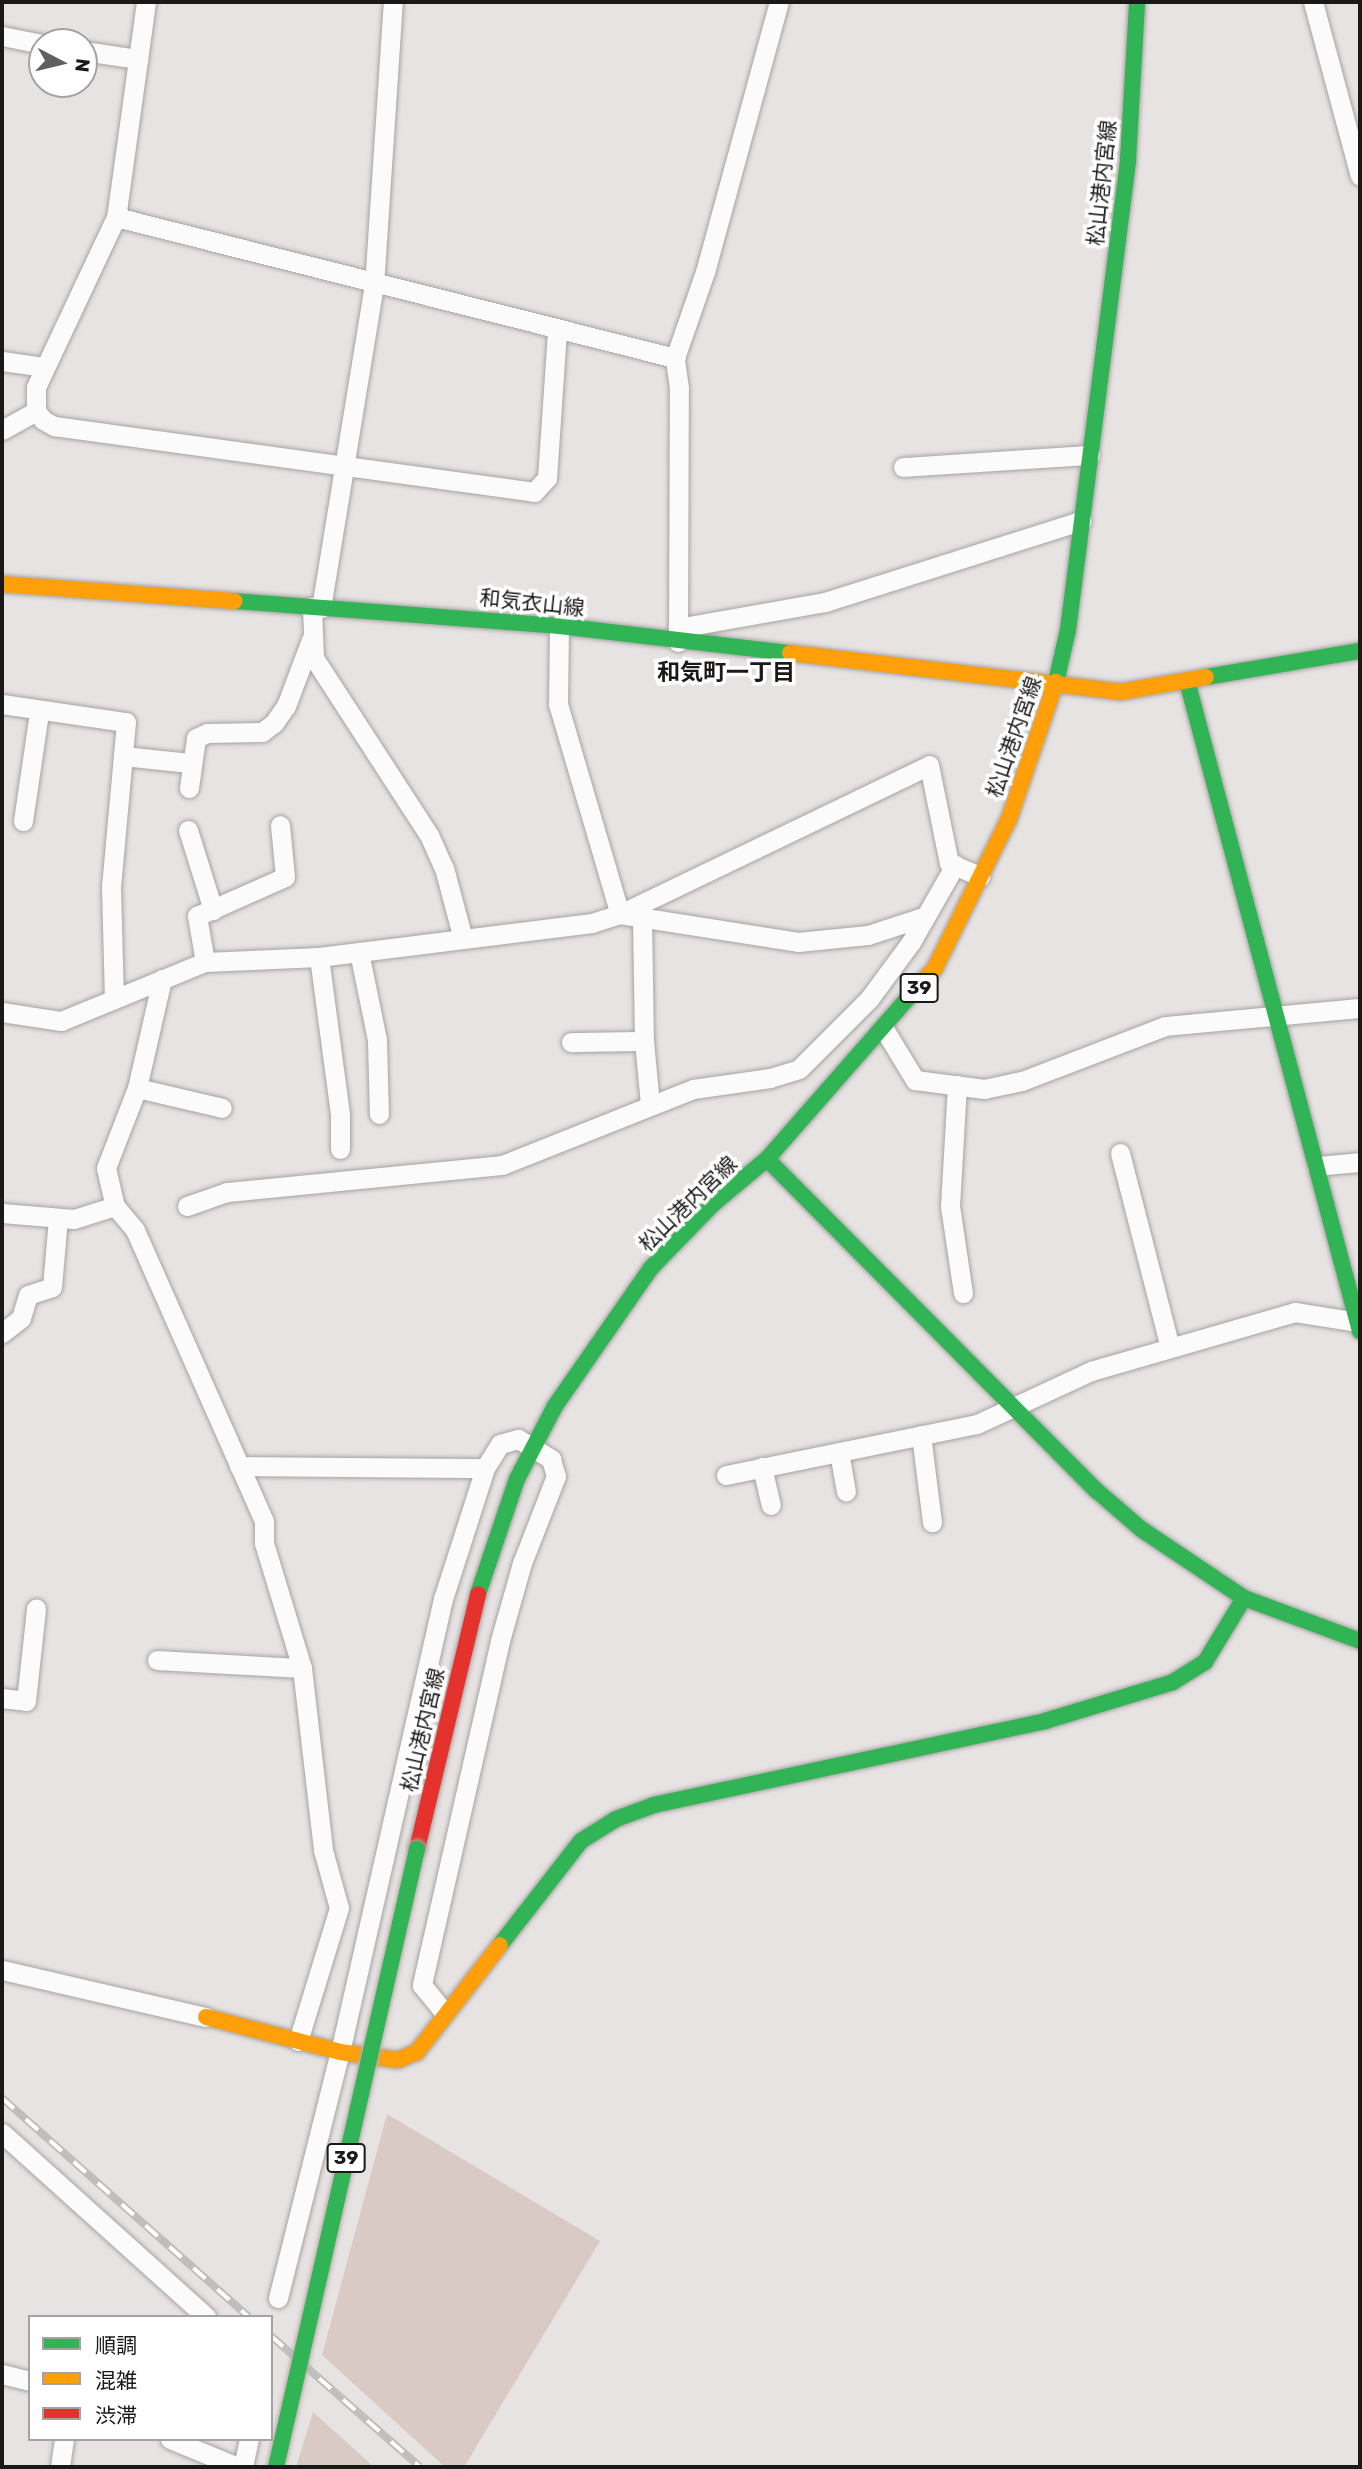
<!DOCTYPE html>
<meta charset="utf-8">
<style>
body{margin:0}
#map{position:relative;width:1362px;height:2469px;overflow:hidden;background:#e7e3e2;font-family:Rubik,"Noto Sans JP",sans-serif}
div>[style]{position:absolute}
.green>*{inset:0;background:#dacac6}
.roads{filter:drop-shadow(0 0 2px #a6a3a2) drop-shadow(0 0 2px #a6a3a2)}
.street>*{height:19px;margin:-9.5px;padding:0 9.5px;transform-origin:9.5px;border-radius:9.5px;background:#fbfbfb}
.fast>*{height:16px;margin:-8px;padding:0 8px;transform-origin:8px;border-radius:8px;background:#30b455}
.slow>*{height:16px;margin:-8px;padding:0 8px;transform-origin:8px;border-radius:8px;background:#ff9f0a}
.jam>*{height:16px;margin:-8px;padding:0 8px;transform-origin:8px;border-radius:8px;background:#e5322d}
.rail>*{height:8px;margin-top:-4px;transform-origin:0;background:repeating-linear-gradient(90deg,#fff 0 16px,#bebebd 0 32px);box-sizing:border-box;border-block:2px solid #bebebd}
.bridges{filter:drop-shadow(0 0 2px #b9aba7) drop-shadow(0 0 2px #b9aba7)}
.fast-bridge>*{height:16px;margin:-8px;padding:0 8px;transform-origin:8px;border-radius:8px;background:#30b455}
span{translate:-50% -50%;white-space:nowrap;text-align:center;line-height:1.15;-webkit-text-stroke:7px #fff;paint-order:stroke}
.shield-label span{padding:2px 5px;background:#fff;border:2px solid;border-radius:5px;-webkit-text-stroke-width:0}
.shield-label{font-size:19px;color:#1b1918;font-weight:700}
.street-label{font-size:21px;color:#1b1918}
.neighbourhood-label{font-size:23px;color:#1b1918;font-weight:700}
.frame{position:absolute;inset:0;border:4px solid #1b1918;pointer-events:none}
.legend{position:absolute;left:28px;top:2315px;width:245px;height:126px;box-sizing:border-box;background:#fff;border:2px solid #a4a3a3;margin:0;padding:9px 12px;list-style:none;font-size:21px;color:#1b1918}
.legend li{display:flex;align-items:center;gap:14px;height:35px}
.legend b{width:35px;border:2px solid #a4a3a3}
.north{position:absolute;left:28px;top:28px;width:70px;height:70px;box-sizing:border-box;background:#fff;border:2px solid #a4a3a3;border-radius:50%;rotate:97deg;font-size:19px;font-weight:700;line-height:28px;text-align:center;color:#1b1918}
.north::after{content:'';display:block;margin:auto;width:24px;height:32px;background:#62605f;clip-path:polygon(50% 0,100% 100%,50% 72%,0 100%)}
</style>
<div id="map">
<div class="green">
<div style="clip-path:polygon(387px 2114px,600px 2241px,464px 2467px,445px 2467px,322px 2355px)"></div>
<div style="clip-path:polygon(313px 2412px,374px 2467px,296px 2467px)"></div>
</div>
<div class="roads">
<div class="street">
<div style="left:146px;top:2px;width:217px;rotate:97.9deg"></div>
<div style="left:116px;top:217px;width:188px;rotate:115.2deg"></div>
<div style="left:36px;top:387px;width:24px;rotate:90deg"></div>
<div style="left:36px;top:411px;width:11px;rotate:52deg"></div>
<div style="left:43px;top:420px;width:13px;rotate:29deg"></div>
<div style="left:54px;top:426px;width:485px;rotate:7.8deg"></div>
<div style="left:534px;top:492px;width:19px;rotate:-47deg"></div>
<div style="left:547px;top:478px;width:147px;rotate:-86.1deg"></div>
<div style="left:1313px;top:2px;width:180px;rotate:74.9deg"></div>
<div style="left:2px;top:36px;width:41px;rotate:11.3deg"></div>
<div style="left:84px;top:51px;width:55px;rotate:8.4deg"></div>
<div style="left:116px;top:217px;width:577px;rotate:14.16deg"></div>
<div style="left:2px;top:361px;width:42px;rotate:8.1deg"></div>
<div style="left:2px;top:430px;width:39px;rotate:-29deg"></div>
<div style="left:903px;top:467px;width:187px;rotate:-3.7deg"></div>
<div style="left:312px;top:607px;width:51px;rotate:87.8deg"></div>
<div style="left:314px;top:658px;width:211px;rotate:57deg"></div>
<div style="left:429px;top:835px;width:36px;rotate:66deg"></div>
<div style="left:444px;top:868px;width:73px;rotate:75deg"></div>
<div style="left:321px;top:608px;width:326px;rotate:-80.7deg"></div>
<div style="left:374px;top:286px;width:285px;rotate:-86.2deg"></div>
<div style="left:559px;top:626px;width:78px;rotate:90.7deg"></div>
<div style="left:558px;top:704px;width:219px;rotate:73.6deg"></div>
<div style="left:620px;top:914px;width:180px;rotate:8.9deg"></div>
<div style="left:798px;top:942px;width:70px;rotate:-5.7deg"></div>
<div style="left:868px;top:935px;width:61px;rotate:-18.1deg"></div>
<div style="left:678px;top:628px;width:149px;rotate:-10deg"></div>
<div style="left:825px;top:602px;width:269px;rotate:-17.6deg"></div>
<div style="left:678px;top:642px;width:254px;rotate:-89.8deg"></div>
<div style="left:679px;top:388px;width:30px;rotate:-98deg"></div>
<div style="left:675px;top:358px;width:91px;rotate:-70.8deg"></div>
<div style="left:705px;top:272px;width:280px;rotate:-74.7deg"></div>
<div style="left:2px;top:704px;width:125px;rotate:8.3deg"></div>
<div style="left:126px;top:722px;width:165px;rotate:95.2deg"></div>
<div style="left:111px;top:886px;width:113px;rotate:88.5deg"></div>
<div style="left:123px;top:756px;width:67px;rotate:6deg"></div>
<div style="left:189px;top:788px;width:50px;rotate:-82deg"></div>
<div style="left:196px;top:738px;width:12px;rotate:-24deg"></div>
<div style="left:207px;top:733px;width:55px;rotate:-1deg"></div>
<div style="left:262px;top:732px;width:15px;rotate:-37deg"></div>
<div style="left:274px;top:723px;width:21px;rotate:-55deg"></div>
<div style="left:286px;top:706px;width:71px;rotate:-69.3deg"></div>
<div style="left:23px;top:821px;width:110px;rotate:-81.6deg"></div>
<div style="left:188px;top:830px;width:84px;rotate:72.6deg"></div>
<div style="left:642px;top:917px;width:124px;rotate:89.1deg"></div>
<div style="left:644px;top:1041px;width:64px;rotate:84.6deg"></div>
<div style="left:359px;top:952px;width:90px;rotate:78.4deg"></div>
<div style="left:377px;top:1040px;width:74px;rotate:88.5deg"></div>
<div style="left:319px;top:957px;width:159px;rotate:82.4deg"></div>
<div style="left:340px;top:1115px;width:34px;rotate:90deg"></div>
<div style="left:205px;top:962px;width:47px;rotate:-99.9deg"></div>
<div style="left:197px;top:916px;width:96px;rotate:-23.9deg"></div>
<div style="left:285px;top:877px;width:52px;rotate:-95.5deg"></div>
<div style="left:162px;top:979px;width:112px;rotate:102.9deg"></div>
<div style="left:137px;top:1088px;width:86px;rotate:111.2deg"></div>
<div style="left:106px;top:1168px;width:39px;rotate:77deg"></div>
<div style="left:115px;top:1206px;width:31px;rotate:50deg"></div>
<div style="left:135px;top:1230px;width:318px;rotate:66.1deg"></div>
<div style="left:264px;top:1521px;width:22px;rotate:90deg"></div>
<div style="left:264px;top:1543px;width:131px;rotate:73.1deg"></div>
<div style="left:302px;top:1668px;width:183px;rotate:83.4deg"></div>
<div style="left:323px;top:1850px;width:60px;rotate:74.6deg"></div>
<div style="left:339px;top:1908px;width:139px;rotate:107.1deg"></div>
<div style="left:2px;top:1012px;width:60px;rotate:8.7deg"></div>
<div style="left:61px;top:1021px;width:156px;rotate:-22.3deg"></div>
<div style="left:205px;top:962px;width:114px;rotate:-2.5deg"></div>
<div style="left:319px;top:957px;width:275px;rotate:-7.1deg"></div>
<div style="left:592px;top:923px;width:29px;rotate:-18deg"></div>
<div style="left:620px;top:914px;width:343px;rotate:-25.7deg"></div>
<div style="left:929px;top:765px;width:100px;rotate:78.5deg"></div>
<div style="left:949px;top:863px;width:34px;rotate:23deg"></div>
<div style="left:884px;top:1029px;width:60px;rotate:58.7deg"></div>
<div style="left:915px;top:1080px;width:70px;rotate:7.4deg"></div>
<div style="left:984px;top:1089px;width:39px;rotate:-12deg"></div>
<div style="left:1022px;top:1081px;width:153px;rotate:-21deg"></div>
<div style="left:1165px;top:1026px;width:196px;rotate:-5.3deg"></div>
<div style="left:571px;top:1042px;width:73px;rotate:-0.8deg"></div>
<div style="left:957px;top:1085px;width:121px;rotate:93.3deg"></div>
<div style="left:950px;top:1206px;width:88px;rotate:81.5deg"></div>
<div style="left:137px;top:1088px;width:87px;rotate:13.2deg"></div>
<div style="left:1120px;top:1153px;width:201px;rotate:75.6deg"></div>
<div style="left:1317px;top:1166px;width:43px;rotate:-5.3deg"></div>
<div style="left:187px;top:1206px;width:42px;rotate:-19.3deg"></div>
<div style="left:227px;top:1192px;width:276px;rotate:-5.6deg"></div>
<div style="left:502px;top:1165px;width:206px;rotate:-21.7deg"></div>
<div style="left:693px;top:1089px;width:78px;rotate:-8.1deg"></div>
<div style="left:770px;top:1078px;width:30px;rotate:-17deg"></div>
<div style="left:799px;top:1069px;width:99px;rotate:-45deg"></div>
<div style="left:869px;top:999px;width:71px;rotate:-53.6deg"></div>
<div style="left:911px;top:942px;width:89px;rotate:-60.3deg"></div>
<div style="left:2px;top:1213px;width:72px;rotate:4.8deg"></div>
<div style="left:74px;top:1219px;width:43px;rotate:-17.6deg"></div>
<div style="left:2px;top:1333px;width:24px;rotate:-38deg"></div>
<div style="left:21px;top:1318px;width:24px;rotate:-73deg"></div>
<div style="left:28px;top:1295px;width:25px;rotate:-18deg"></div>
<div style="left:52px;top:1287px;width:68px;rotate:-85deg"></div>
<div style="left:921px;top:1435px;width:88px;rotate:82.8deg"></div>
<div style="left:839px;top:1452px;width:40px;rotate:80deg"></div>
<div style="left:239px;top:1466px;width:246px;rotate:0.5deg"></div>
<div style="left:762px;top:1467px;width:39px;rotate:77deg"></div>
<div style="left:726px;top:1475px;width:256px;rotate:-11.5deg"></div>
<div style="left:977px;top:1424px;width:126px;rotate:-24.9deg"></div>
<div style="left:1091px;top:1371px;width:212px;rotate:-16.1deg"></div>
<div style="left:1295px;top:1312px;width:64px;rotate:9deg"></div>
<div style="left:157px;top:1660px;width:145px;rotate:3.2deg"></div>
<div style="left:2px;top:1698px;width:24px;rotate:7deg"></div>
<div style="left:26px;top:1701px;width:93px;rotate:-83.8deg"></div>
<div style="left:2px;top:1970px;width:209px;rotate:13deg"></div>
<div style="left:2px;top:2133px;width:275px;rotate:42deg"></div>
<div style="left:278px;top:2298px;width:254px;rotate:-75.9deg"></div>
<div style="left:340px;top:2052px;width:465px;rotate:-77.2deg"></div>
<div style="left:443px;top:1599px;width:138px;rotate:-72.2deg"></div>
<div style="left:485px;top:1468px;width:28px;rotate:-58deg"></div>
<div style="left:500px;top:1444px;width:19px;rotate:-16deg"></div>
<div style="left:518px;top:1439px;width:39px;rotate:31deg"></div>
<div style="left:551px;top:1459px;width:18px;rotate:74deg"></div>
<div style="left:556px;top:1476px;width:93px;rotate:111.3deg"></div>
<div style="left:522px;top:1563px;width:81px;rotate:105.8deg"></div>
<div style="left:500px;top:1641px;width:353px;rotate:102.8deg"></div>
<div style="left:422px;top:1985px;width:35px;rotate:51deg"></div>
<div style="left:2px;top:2374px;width:29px;rotate:14deg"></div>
<div style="left:170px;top:2439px;width:74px;rotate:22.4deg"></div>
<div style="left:60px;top:2467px;width:28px;rotate:-82deg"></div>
<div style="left:243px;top:2467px;width:29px;rotate:-78deg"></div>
</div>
<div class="fast">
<div style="left:234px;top:601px;width:326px;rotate:4.4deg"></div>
<div style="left:559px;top:626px;width:233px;rotate:6.7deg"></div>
<div style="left:1206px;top:677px;width:156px;rotate:-9.6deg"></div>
<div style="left:1187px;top:681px;width:673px;rotate:75.1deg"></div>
<div style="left:1056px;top:682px;width:53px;rotate:-77deg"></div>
<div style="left:1068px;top:630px;width:474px;rotate:-82.7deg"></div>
<div style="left:1128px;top:160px;width:158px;rotate:-86.7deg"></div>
<div style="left:767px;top:1159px;width:468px;rotate:45.2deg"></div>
<div style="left:1097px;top:1491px;width:58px;rotate:40.8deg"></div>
<div style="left:1141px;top:1529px;width:124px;rotate:33.8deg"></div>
<div style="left:1244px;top:1598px;width:124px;rotate:20.3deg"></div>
<div style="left:478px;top:1594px;width:121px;rotate:-71.3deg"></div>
<div style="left:517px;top:1479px;width:82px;rotate:-62.5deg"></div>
<div style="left:555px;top:1406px;width:168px;rotate:-55.2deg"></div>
<div style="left:651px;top:1268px;width:89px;rotate:-45.9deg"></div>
<div style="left:713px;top:1204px;width:70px;rotate:-39.8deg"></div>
<div style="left:767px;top:1159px;width:237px;rotate:-48.8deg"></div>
<div style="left:500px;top:1945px;width:132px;rotate:-52.1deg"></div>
<div style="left:581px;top:1841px;width:41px;rotate:-32.2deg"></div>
<div style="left:616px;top:1819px;width:40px;rotate:-20.2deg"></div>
<div style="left:654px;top:1805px;width:400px;rotate:-12.1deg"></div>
<div style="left:1045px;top:1721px;width:134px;rotate:-16.9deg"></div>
<div style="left:1173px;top:1682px;width:38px;rotate:-32deg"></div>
<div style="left:1205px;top:1662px;width:75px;rotate:-58.6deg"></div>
</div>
<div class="slow">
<div style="left:2px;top:584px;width:233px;rotate:4.2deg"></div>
<div style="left:790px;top:653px;width:332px;rotate:6.7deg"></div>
<div style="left:1120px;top:692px;width:87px;rotate:-9.9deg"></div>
<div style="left:923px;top:981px;width:18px;rotate:-47deg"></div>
<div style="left:935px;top:968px;width:166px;rotate:-63.6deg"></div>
<div style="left:1009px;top:819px;width:145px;rotate:-71.1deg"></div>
<div style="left:206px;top:2017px;width:138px;rotate:14.6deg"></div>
<div style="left:340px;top:2052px;width:59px;rotate:7.9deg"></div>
<div style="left:398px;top:2060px;width:21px;rotate:-23deg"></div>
<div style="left:417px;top:2052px;width:135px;rotate:-52.2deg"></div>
</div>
<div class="jam">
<div style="left:417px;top:1849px;width:262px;rotate:-76.5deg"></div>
</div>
</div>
<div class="rail">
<div style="left:2px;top:2098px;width:330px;rotate:41.6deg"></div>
<div style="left:271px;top:2336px;width:198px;rotate:41.3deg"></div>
</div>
<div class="bridges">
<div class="fast-bridge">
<div style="left:276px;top:2467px;width:634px;rotate:-77.15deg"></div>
</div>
</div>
<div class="shield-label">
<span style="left:919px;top:988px">39</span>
<span style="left:346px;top:2158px">39</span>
</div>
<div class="street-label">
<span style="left:1102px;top:183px;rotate:-84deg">松山港内宮線</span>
<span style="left:532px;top:603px;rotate:6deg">和気衣山線</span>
<span style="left:1014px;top:737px;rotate:-71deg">松山港内宮線</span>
<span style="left:688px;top:1204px;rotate:-44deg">松山港内宮線</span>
<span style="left:423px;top:1730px;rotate:-77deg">松山港内宮線</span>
</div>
<div class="neighbourhood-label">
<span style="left:726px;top:672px">和気町一丁目</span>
</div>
<div class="frame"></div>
<ul class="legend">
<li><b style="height:9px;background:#30b455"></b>順調</li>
<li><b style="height:9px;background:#ff9f0a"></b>混雑</li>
<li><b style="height:9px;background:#e5322d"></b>渋滞</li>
</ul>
<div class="north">N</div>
</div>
